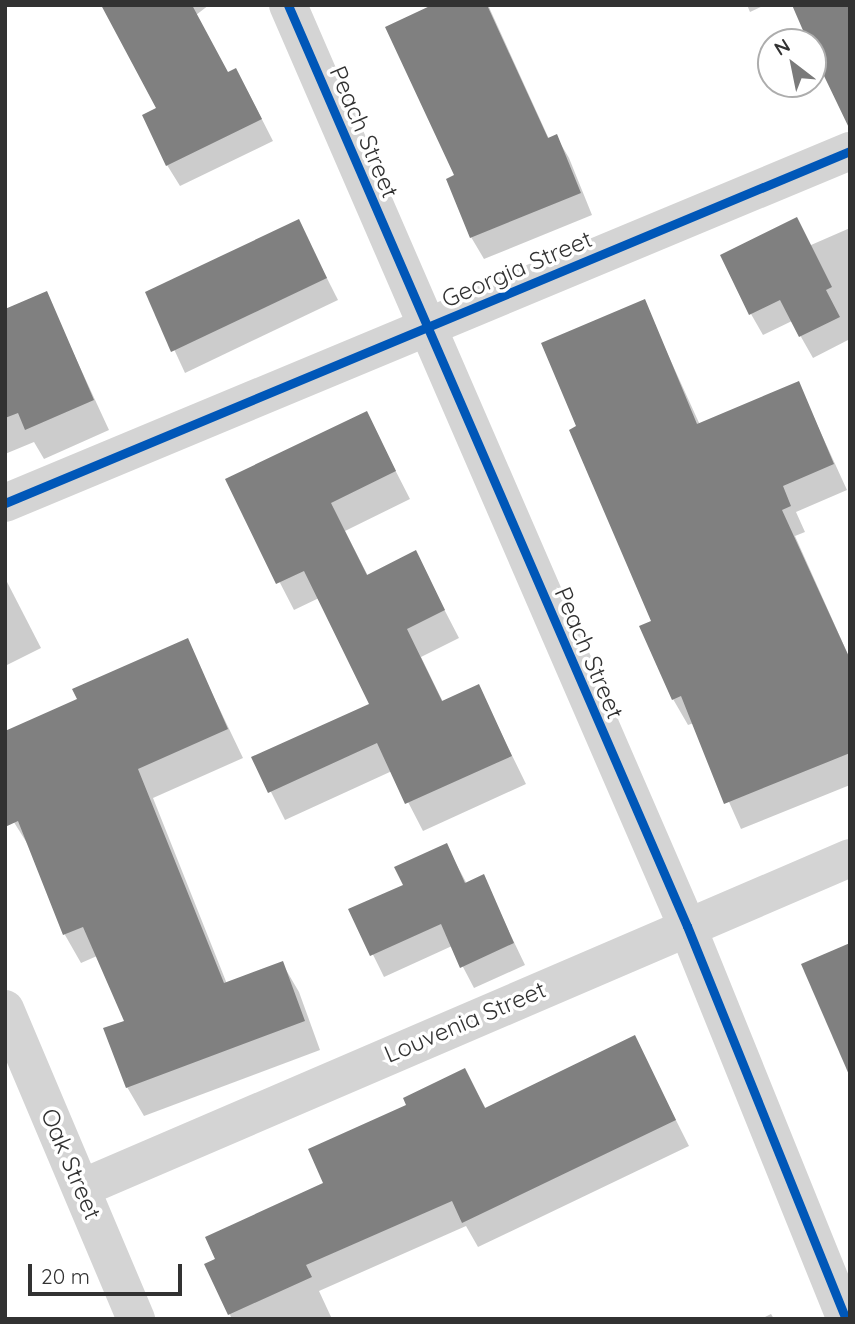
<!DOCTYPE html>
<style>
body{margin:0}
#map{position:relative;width:855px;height:1324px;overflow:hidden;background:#fff;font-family:Quicksand,sans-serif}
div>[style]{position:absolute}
.shadow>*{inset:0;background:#0003}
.building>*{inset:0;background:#808080}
.street>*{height:38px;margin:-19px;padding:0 19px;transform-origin:19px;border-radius:19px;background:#d4d4d4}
.cycleway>*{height:9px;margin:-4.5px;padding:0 4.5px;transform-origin:4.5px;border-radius:4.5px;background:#0057b8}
span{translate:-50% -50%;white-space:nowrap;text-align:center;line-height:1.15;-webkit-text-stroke:7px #fff;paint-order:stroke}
.street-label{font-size:24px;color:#323232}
.frame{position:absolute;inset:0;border:7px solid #323232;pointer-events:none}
.north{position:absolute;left:757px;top:28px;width:70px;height:70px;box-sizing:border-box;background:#fff;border:2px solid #adadad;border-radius:50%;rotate:328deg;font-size:19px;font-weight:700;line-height:28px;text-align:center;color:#323232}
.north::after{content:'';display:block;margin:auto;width:24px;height:32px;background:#7a7a7a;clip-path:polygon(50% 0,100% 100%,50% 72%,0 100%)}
.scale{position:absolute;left:28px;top:1264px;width:154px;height:32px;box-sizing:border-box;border:4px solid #323232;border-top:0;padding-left:9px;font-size:21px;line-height:24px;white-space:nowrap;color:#323232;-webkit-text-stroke:5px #fff;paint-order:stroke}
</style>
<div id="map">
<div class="shadow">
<div style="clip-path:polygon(103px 5px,209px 5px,196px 15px,228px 74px,248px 92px,273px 141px,180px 186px,167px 165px,159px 109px)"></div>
<div style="clip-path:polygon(436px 5px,488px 5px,549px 139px,556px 136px,569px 158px,592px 215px,484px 259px,471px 237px,457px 176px)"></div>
<div style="clip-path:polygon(747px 5px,765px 5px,750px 12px)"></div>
<div style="clip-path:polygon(298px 221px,338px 300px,185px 373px,148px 293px)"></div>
<div style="clip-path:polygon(850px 228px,850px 339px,813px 358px,792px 321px,763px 335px,751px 314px,811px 245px)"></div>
<div style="clip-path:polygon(46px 294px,109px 430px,44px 459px,34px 442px,5px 454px,5px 311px)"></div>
<div style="clip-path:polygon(644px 302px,700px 425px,798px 383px,847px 490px,796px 512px,805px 532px,795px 536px,850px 659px,850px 785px,741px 829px,694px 723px,688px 725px,673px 699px,641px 627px,653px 621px,579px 427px)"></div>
<div style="clip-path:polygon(366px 413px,410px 499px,345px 531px,368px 576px,415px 553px,459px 638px,421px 657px,443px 702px,478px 686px,526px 784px,423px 831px,392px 771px,285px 820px,254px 758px,371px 705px,319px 598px,294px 610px,227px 480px)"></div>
<div style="clip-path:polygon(5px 578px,41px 648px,5px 666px)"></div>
<div style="clip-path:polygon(187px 641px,243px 758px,153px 798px,227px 984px,282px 963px,299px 992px,320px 1050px,144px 1116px,127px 1087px,126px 1022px,97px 956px,81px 963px,65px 935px,32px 851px,5px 808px,79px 700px)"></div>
<div style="clip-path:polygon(446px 845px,467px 884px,483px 877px,525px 965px,474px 988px,452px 946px,384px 977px,351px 910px,405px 885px)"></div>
<div style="clip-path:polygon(634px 1037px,689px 1146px,478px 1247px,466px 1226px,319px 1291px,332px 1319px,232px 1319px,206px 1265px,325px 1184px,409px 1106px,464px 1070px,486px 1109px)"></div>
<div style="clip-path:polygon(771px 1314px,774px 1319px,761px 1319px)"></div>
</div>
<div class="building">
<div style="clip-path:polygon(101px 5px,192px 5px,228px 72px,236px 68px,262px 119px,166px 166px,142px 115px,156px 108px)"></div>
<div style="clip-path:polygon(432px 5px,487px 5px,548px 138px,557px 134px,581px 193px,470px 238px,446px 179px,454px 175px,385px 27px)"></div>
<div style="clip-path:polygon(792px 5px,850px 5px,850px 130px,813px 53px,813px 42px,808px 42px)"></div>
<div style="clip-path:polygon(797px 217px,832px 287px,826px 290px,840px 317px,799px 337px,780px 300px,749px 315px,720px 255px)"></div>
<div style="clip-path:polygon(299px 219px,327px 278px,171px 352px,145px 292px)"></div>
<div style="clip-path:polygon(47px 291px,94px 400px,25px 430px,18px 413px,5px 418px,5px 309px)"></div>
<div style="clip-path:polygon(645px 299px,697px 424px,799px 381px,834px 464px,783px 486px,791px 506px,782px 510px,850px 659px,850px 753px,724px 804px,681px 696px,672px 700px,639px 626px,651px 621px,569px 430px,576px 426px,541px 343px)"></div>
<div style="clip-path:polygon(367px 411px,396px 471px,331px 503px,367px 575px,416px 550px,445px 610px,407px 629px,442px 701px,479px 684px,512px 756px,405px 804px,377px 743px,268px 793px,251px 757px,369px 704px,304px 571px,276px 584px,225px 479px)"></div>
<div style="clip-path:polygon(188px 638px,228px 729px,138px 769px,224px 983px,283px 961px,305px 1021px,126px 1088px,103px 1028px,124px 1021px,83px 927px,63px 935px,18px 821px,5px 827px,5px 731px,77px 699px,72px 689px)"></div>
<div style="clip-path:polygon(447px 843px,465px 883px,484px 874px,514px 943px,460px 968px,441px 924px,370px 956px,348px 909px,403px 885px,394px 867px)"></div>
<div style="clip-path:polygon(850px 943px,850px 1077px,801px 964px)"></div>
<div style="clip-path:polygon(635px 1035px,676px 1120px,462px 1223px,452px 1201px,306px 1265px,312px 1277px,228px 1315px,204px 1264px,215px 1259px,205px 1237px,323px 1183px,308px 1149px,406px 1105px,403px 1098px,465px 1068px,485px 1108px)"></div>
</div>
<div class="street">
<div style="left:288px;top:5px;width:1004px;rotate:66.58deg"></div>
<div style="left:687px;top:926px;width:424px;rotate:68deg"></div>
<div style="left:5px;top:503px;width:915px;rotate:-22.62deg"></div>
<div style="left:5px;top:1009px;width:337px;rotate:67.1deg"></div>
<div style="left:82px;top:1188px;width:836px;rotate:-23.25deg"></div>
</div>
<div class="cycleway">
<div style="left:288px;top:5px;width:1004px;rotate:66.58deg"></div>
<div style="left:687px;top:926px;width:424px;rotate:68deg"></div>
<div style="left:5px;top:503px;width:915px;rotate:-22.62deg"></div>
</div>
<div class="street-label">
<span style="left:364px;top:132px;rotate:67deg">Peach Street</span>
<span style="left:517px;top:269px;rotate:-23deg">Georgia Street</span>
<span style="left:589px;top:653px;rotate:67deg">Peach Street</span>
<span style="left:465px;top:1022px;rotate:-23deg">Louvenia Street</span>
<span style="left:71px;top:1164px;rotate:67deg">Oak Street</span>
</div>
<div class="frame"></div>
<div class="north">N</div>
<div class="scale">20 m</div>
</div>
